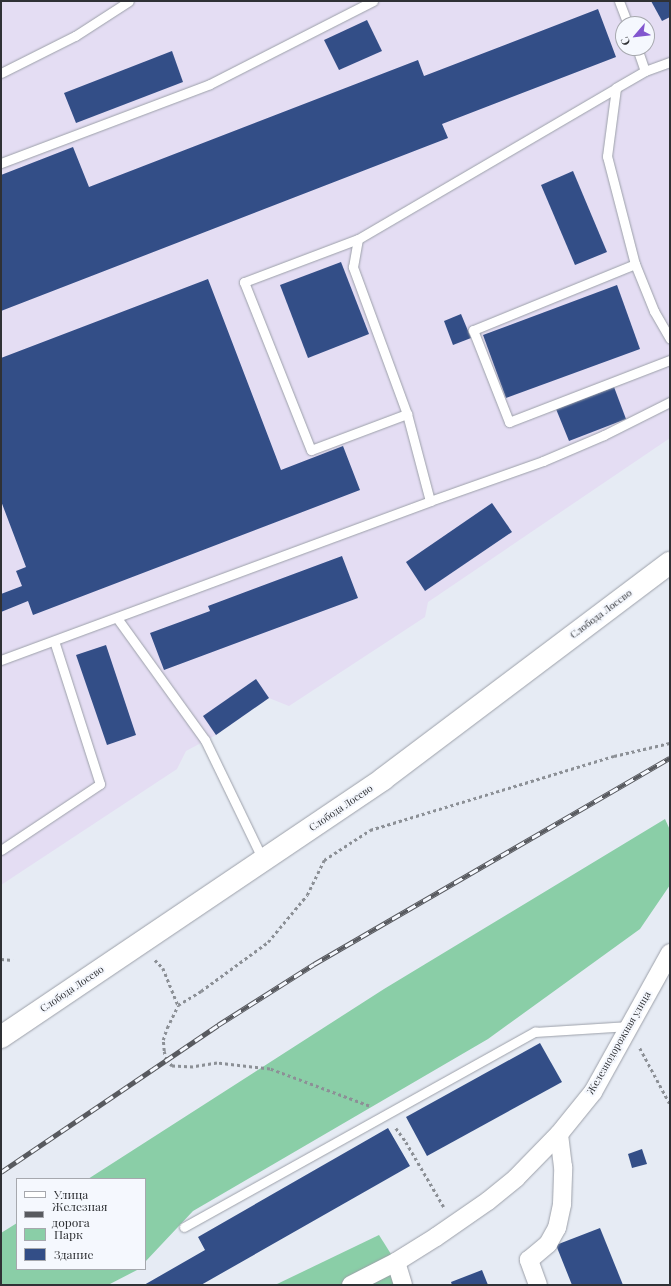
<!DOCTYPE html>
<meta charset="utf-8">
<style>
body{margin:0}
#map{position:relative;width:671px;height:1286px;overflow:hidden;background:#e6ebf4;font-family:"Playfair Display",serif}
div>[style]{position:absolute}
.industrial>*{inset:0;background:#e4ddf3}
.green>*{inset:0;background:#8acea7}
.building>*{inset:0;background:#334e87}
.path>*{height:2.5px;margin-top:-1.25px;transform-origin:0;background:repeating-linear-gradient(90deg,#8c9096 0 3px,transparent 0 6px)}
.roads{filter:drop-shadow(0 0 1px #9ca0a9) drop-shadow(0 0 1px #9ca0a9)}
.lane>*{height:9px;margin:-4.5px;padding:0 4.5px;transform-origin:4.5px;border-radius:4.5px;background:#fff}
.street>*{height:18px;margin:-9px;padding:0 9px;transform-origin:9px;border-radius:9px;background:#fff}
.primary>*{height:22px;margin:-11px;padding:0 11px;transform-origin:11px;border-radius:11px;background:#fff}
.rail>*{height:4.5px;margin-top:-2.25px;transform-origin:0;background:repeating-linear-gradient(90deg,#f5f8fe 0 9px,#585a5f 0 18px);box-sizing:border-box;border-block:1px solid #585a5f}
span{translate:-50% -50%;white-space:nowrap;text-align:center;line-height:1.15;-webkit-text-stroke:4px #f5f8fe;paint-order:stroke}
.street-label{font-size:10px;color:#2f3135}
.frame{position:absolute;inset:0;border:2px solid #2f3135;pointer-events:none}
.legend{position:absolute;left:16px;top:1178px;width:130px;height:92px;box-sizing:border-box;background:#f5f8fe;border:1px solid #a6a8ae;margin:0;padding:5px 7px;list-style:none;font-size:12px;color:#2f3135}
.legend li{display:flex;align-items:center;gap:8px;height:20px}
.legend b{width:20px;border:1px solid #a6a8ae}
.north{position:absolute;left:615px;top:16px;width:40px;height:40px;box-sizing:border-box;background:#f5f8fe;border:1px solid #a6a8ae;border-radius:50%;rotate:242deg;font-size:11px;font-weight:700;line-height:16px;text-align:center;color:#2f3135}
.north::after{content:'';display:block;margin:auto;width:14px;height:18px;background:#8256cf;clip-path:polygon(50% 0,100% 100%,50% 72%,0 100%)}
</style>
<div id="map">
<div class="industrial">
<div style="clip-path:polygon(evenodd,1px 1px,670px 1px,670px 438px,428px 602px,425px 617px,289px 706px,269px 698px,216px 735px,186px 751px,177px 769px,1px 885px,1px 1px,623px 24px,647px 24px,647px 48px,623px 48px,623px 24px)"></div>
</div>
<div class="green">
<div style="clip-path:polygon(665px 819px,670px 830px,670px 885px,640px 929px,488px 1039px,193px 1211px,145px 1262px,145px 1179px,88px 1179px,384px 989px)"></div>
<div style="clip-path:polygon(17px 1223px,17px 1269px,139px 1269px,108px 1285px,1px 1285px,1px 1233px)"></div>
<div style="clip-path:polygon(379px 1235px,396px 1262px,403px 1285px,275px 1285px)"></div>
</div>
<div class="building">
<div style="clip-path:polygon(651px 1px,670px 1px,670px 17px,662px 21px)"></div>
<div style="clip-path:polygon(598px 9px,616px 57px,442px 124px,448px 138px,1px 311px,1px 175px,73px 147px,89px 187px,418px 60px,424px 76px)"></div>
<div style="clip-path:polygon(367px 20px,382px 51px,339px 70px,324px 40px)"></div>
<div style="clip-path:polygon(172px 51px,183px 82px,76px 123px,64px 93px)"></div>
<div style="clip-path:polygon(573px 171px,607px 252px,575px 265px,541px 185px)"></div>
<div style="clip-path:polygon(341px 262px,369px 334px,308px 358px,280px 285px)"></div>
<div style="clip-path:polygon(208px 279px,281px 470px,343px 446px,360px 490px,33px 615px,28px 601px,1px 612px,1px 594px,22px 586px,16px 571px,26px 567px,1px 501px,1px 358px)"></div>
<div style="clip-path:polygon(617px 285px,640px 349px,506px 398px,483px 335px)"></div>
<div style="clip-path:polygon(461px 314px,471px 338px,453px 345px,444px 321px)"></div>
<div style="clip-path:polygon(614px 387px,626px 419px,569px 441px,556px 409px)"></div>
<div style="clip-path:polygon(492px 503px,512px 532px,425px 591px,406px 562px)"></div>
<div style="clip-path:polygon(342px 556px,358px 598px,164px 670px,150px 633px,210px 611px,208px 606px)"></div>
<div style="clip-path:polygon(106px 645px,136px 735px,107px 745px,76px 655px)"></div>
<div style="clip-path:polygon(256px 679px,269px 698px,216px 735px,203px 716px)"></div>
<div style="clip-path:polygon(540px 1043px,562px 1082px,427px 1156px,406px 1117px)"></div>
<div style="clip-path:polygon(388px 1128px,410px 1166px,201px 1285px,144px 1285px,205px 1250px,198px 1237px)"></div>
<div style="clip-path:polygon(642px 1149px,647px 1164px,632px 1168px,628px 1154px)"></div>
<div style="clip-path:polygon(600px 1228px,623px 1285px,572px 1285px,556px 1245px)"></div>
<div style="clip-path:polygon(482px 1270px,488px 1285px,452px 1285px,451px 1282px)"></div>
</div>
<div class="path">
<div style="left:1px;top:959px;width:12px;rotate:5deg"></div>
<div style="left:155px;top:960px;width:11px;rotate:45deg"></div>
<div style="left:163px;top:968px;width:40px;rotate:68deg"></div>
<div style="left:640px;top:1048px;width:64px;rotate:61.8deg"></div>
<div style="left:369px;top:1106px;width:106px;rotate:-159.5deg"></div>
<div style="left:270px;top:1069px;width:53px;rotate:-173.5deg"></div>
<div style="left:217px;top:1063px;width:24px;rotate:171deg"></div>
<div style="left:193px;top:1067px;width:21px;rotate:-177deg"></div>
<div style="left:172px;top:1066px;width:8px;rotate:-135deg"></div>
<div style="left:166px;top:1060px;width:9px;rotate:-103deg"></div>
<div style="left:164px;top:1051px;width:11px;rotate:-95deg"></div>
<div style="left:163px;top:1040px;width:13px;rotate:-72deg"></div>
<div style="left:167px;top:1028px;width:25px;rotate:-64deg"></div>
<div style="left:178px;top:1005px;width:27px;rotate:-31deg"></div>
<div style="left:201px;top:991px;width:83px;rotate:-36.2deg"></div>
<div style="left:268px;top:942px;width:61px;rotate:-50.3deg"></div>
<div style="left:307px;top:895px;width:39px;rotate:-64deg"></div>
<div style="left:324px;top:860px;width:55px;rotate:-33.1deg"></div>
<div style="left:370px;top:830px;width:255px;rotate:-16.9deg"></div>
<div style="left:614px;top:756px;width:57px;rotate:-13.1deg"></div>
<div style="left:396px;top:1128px;width:17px;rotate:54deg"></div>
<div style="left:406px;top:1142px;width:75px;rotate:59.7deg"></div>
</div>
<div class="roads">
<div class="lane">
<div style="left:619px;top:1px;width:25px;rotate:69deg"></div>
<div style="left:637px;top:48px;width:24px;rotate:71deg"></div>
<div style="left:645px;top:71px;width:34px;rotate:150deg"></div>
<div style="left:616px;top:88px;width:69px;rotate:97.5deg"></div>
<div style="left:607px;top:156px;width:112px;rotate:75.5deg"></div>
<div style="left:635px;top:264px;width:51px;rotate:68deg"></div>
<div style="left:654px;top:311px;width:32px;rotate:60deg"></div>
<div style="left:645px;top:71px;width:27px;rotate:-20deg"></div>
<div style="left:1px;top:73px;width:83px;rotate:-26.6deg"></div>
<div style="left:75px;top:36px;width:64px;rotate:-32.9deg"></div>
<div style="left:1px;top:163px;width:223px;rotate:-20.7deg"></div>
<div style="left:210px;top:84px;width:183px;rotate:-27deg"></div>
<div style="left:358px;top:239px;width:122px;rotate:159.3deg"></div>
<div style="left:244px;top:282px;width:181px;rotate:68.3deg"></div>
<div style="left:311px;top:450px;width:103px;rotate:-20.6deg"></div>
<div style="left:635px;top:264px;width:175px;rotate:157.8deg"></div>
<div style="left:473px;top:330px;width:99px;rotate:68.6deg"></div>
<div style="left:509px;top:422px;width:173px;rotate:-21.1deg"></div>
<div style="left:430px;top:501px;width:120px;rotate:-19.5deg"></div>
<div style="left:543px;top:461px;width:66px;rotate:-23.1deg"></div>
<div style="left:604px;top:435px;width:74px;rotate:-26.6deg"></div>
<div style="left:117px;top:618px;width:150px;rotate:54.2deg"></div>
<div style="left:205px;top:740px;width:133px;rotate:64.2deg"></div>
<div style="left:1px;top:660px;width:458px;rotate:-20.3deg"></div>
<div style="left:430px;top:501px;width:90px;rotate:-104.8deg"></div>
<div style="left:407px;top:414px;width:157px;rotate:-110.2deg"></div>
<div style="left:353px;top:267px;width:28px;rotate:-80deg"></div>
<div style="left:358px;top:239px;width:299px;rotate:-30.3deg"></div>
<div style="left:1px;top:850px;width:119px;rotate:-33.7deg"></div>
<div style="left:100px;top:784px;width:150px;rotate:-107.8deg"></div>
<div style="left:184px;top:1227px;width:402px;rotate:-29.1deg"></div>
<div style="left:535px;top:1032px;width:94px;rotate:-3.7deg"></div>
</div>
<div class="street">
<div style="left:396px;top:1262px;width:24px;rotate:73deg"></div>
<div style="left:351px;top:1285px;width:51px;rotate:-27.1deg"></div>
<div style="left:396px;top:1262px;width:47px;rotate:-32deg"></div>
<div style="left:436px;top:1237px;width:63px;rotate:-34.7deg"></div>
<div style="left:488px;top:1201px;width:36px;rotate:-39deg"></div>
<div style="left:516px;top:1178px;width:62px;rotate:-45.7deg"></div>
<div style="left:559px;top:1134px;width:54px;rotate:-51deg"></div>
<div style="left:593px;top:1092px;width:159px;rotate:-61deg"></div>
<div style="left:538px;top:1285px;width:27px;rotate:-110deg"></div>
<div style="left:529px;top:1260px;width:25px;rotate:-40deg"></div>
<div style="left:548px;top:1244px;width:18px;rotate:-61deg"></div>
<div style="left:557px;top:1228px;width:25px;rotate:-78deg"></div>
<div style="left:562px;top:1204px;width:37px;rotate:-88deg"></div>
<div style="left:563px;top:1167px;width:33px;rotate:-97deg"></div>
</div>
<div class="primary">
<div style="left:1px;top:1037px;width:461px;rotate:-34deg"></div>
<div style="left:383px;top:779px;width:359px;rotate:-37deg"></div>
</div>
</div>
<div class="rail">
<div style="left:1px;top:1172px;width:262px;rotate:-34.1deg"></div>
<div style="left:218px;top:1025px;width:114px;rotate:-32.4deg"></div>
<div style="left:314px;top:964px;width:411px;rotate:-30.1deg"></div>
</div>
<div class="street-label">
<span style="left:601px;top:614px;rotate:-37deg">Слобода Лосево</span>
<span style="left:341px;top:808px;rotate:-34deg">Слобода Лосево</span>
<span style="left:72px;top:989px;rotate:-34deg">Слобода Лосево</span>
<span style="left:619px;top:1043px;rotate:-60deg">Железнодорожная улица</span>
</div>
<div class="frame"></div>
<ul class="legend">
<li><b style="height:5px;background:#fff"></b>Улица</li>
<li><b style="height:5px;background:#585a5f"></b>Железная дорога</li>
<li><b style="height:11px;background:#8acea7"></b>Парк</li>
<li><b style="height:11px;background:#334e87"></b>Здание</li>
</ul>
<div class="north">С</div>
</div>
